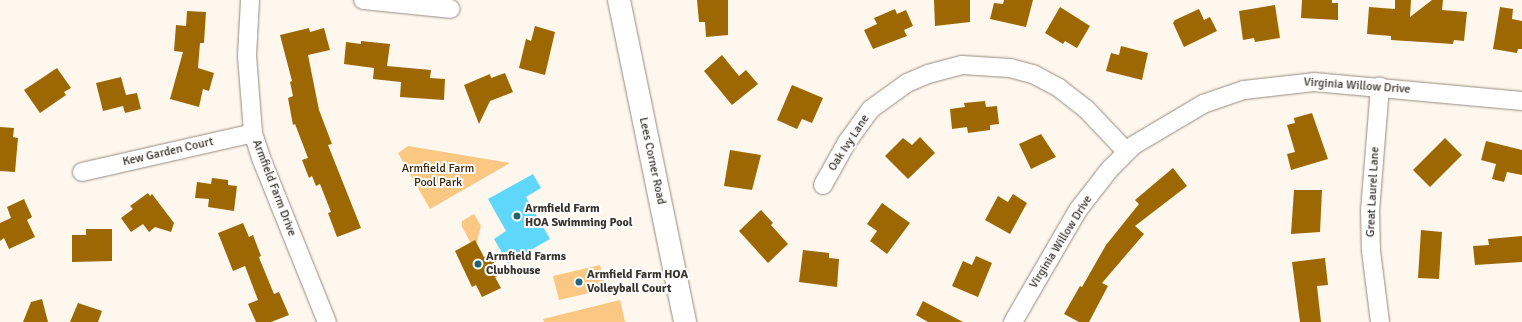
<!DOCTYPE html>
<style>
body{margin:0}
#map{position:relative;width:1522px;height:322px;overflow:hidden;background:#fef7ee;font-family:Signika,sans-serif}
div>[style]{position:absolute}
.green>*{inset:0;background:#fac883}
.water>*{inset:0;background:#5fd7fb}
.building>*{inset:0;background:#9d6801}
.roads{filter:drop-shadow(0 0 1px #958b7d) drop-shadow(0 0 1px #958b7d)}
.minor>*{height:18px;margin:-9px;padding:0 9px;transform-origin:9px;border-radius:9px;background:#fff}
.tertiary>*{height:22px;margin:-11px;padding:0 11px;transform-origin:11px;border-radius:11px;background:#fff}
.dots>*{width:11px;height:11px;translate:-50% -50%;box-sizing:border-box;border:2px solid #fff;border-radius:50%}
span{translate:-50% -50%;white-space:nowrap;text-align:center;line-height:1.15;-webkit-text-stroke:4px #fff;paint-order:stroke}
.street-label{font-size:12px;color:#38342e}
.park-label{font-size:12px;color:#3b2501}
.poi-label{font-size:12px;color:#38342e;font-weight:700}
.left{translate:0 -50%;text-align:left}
</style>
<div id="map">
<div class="green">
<div style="clip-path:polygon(408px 146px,510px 163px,430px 209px,398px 153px)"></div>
<div style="clip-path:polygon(474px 214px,481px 226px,476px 245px,473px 247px,462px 227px,462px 221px)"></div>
<div style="clip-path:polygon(600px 265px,606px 289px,559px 300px,553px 276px)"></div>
<div style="clip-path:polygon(620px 300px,625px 322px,544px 322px,543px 319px)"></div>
</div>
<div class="water">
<div style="clip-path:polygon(533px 174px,541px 188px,526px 197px,550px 239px,508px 263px,494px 239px,506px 231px,488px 199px)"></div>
</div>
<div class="building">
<div style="clip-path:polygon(697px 0,728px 0,728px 35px,706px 37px,705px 22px,699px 22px)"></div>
<div style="clip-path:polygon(934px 0,970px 0,970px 22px,935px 26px)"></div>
<div style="clip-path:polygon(1004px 0,1033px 0,1026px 27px,990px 19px,994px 3px,1003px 4px)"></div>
<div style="clip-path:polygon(1302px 0,1332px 0,1332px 3px,1338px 3px,1338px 20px,1301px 18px)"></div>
<div style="clip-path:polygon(1395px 0,1411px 0,1410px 17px,1432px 0,1443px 0,1442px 10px,1467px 12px,1464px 41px,1454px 40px,1453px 44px,1391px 40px,1391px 36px,1367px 34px,1369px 7px,1395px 9px)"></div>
<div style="clip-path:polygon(1275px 5px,1280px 38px,1255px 42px,1254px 38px,1243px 40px,1239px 11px)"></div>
<div style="clip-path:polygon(1060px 7px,1090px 26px,1077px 48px,1065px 41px,1063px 44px,1045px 33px)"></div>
<div style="clip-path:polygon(1500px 7px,1513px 9px,1512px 19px,1522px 21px,1522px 49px,1518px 49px,1517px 53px,1493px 49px)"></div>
<div style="clip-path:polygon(895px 9px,897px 14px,906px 10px,913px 26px,904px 30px,907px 36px,873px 49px,864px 30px,877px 24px,874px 18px)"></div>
<div style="clip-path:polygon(1199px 9px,1204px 20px,1210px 17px,1217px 31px,1184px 47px,1173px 23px,1175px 20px)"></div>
<div style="clip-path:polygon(187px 11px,206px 12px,204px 43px,200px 43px,198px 68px,214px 73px,209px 91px,203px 89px,199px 107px,170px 99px,183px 52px,174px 51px,176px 25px,186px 26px)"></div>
<div style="clip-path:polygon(535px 26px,555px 32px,545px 75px,519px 68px,526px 39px,531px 41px)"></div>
<div style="clip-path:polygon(309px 28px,310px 32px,324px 28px,330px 50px,308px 55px,319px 110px,332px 144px,328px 145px,361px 228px,337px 237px,328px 213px,331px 212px,320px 184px,316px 186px,312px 176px,309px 178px,302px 160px,308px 158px,295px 124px,293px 125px,288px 98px,293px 96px,290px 82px,292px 81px,280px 35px)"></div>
<div style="clip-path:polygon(361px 41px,390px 44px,387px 66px,431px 70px,430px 78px,445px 79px,444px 100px,400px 97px,401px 82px,373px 79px,374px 68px,344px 64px,346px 42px,361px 44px)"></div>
<div style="clip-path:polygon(1121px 46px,1148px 53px,1142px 80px,1106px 71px,1111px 53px,1119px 55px)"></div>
<div style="clip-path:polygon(722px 55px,739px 76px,746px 70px,758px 84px,732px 105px,704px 71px)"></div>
<div style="clip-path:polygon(57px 68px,71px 88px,64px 92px,66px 95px,40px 113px,24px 90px)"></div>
<div style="clip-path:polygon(505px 73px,513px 92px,490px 101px,479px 124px,464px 85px,490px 74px,491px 78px)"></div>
<div style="clip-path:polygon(121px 77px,126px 95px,137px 93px,141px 109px,125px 113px,123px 106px,103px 111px,96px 83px)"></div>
<div style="clip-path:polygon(792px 85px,823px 98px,812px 123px,802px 119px,797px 129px,777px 120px)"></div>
<div style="clip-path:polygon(985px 101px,986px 107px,997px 106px,999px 124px,990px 125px,990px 130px,968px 133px,967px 127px,952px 129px,950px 109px,965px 107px,964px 103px)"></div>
<div style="clip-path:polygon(1312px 113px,1328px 159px,1291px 170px,1287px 154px,1295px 152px,1287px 125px,1295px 123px,1294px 118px)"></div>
<div style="clip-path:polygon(0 127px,14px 128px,13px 137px,18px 138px,15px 172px,0 171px)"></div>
<div style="clip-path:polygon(1041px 134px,1056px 157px,1031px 169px,1019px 144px)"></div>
<div style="clip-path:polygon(920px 137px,935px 153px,908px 179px,885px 156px,903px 138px,912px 145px)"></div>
<div style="clip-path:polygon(1445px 138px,1462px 155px,1430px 187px,1413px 170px)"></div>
<div style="clip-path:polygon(1486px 141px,1522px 150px,1522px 175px,1507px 172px,1504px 182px,1492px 179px,1496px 164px,1481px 160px)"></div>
<div style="clip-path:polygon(730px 150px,761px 155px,752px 190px,724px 186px)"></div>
<div style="clip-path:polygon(1173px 168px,1187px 186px,1135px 226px,1144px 234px,1102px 283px,1108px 286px,1089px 322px,1079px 322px,1064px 314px,1080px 286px,1082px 287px,1106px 245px,1139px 204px,1135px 200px)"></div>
<div style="clip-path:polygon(212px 178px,228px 180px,228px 185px,237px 186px,234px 211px,208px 207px,209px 199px,195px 198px,197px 182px,211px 184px)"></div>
<div style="clip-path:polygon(1294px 190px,1322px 190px,1320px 232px,1291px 234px)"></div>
<div style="clip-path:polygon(148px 193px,150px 196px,152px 194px,174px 223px,171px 232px,155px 227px,149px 232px,143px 224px,131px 232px,121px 218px,133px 209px,130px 206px)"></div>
<div style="clip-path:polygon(1013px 194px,1027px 203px,1010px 234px,985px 220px,998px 196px,1008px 202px)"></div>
<div style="clip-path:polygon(24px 199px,32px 217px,27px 220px,35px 237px,9px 249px,4px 238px,0 241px,0 223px,11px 218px,7px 207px)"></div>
<div style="clip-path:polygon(882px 203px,910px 223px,887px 254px,870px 241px,877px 231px,867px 224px)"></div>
<div style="clip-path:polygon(761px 210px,773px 223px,771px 225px,788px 244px,768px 263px,739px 231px)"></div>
<div style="clip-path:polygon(243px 223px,249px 237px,253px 235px,261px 256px,259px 257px,260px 260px,274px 294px,279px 292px,289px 315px,271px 322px,256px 322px,248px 304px,258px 300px,245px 266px,233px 271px,218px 233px)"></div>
<div style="clip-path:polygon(86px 229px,112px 229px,112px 261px,72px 262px,72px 235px,86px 235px)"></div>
<div style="clip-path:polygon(1421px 230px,1442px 232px,1439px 279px,1418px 278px)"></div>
<div style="clip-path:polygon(1522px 236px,1522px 262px,1475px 265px,1473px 246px,1489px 245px,1488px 239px)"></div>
<div style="clip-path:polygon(475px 240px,484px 257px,490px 254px,500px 275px,495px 277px,501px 288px,482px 297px,476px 285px,472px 287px,455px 251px)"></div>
<div style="clip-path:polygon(803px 250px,829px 253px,829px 258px,839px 259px,837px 287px,799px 282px)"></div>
<div style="clip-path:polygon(976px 256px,992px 263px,978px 297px,952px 286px,963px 261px,972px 265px)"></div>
<div style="clip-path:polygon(1325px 258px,1328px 285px,1317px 286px,1321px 322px,1300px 322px,1292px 262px)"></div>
<div style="clip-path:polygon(42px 299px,48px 322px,23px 322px,31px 302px)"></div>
<div style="clip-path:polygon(923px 301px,963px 322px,928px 322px,916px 315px)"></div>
<div style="clip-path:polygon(78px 303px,102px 311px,98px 322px,70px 322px)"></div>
</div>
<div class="roads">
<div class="minor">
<div style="left:250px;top:0;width:56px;rotate:93.1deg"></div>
<div style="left:247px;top:56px;width:77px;rotate:85.5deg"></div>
<div style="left:253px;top:133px;width:26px;rotate:72deg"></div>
<div style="left:261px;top:158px;width:177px;rotate:68.1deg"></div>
<div style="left:363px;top:0;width:88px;rotate:5.8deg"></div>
<div style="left:82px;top:172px;width:175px;rotate:-12.8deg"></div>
<div style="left:823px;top:185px;width:49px;rotate:-60.8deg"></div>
<div style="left:847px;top:142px;width:41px;rotate:-54deg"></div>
<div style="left:871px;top:109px;width:44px;rotate:-35.8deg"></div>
<div style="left:907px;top:83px;width:23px;rotate:-23deg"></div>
<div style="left:928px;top:74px;width:35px;rotate:-15deg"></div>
<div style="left:962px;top:65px;width:48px;rotate:3.6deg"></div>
<div style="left:1010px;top:68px;width:24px;rotate:15deg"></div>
<div style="left:1033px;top:74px;width:30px;rotate:28deg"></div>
<div style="left:1059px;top:88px;width:34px;rotate:38deg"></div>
<div style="left:1086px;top:109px;width:59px;rotate:46.4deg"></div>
<div style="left:1013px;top:322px;width:129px;rotate:-59.9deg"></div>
<div style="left:1078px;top:210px;width:51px;rotate:-52.2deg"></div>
<div style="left:1109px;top:170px;width:35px;rotate:-45deg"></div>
<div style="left:1134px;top:145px;width:80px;rotate:-30.7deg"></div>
<div style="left:1203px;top:104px;width:43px;rotate:-18.9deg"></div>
<div style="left:1244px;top:90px;width:70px;rotate:-6.5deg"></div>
<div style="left:1314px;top:82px;width:209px;rotate:5.2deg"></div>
<div style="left:1380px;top:322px;width:72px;rotate:-97.2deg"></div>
<div style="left:1371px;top:251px;width:40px;rotate:-91.4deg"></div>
<div style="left:1370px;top:211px;width:125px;rotate:-85.4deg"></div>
</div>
<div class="tertiary">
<div style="left:619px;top:0;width:329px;rotate:78.4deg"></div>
</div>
</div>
<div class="dots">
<div style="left:517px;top:216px;background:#226477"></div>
<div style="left:478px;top:264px;background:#226477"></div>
<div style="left:579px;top:282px;background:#226477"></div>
</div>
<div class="street-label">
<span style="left:1357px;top:86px;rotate:4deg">Virginia Willow Drive</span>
<span style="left:849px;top:143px;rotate:-57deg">Oak Ivy Lane</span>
<span style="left:168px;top:152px;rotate:-13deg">Kew Garden Court</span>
<span style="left:652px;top:161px;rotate:78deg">Lees Corner Road</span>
<span style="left:274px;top:188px;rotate:69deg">Armfield Farm Drive</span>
<span style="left:1373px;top:192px;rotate:-87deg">Great Laurel Lane</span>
<span style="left:1061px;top:242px;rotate:-58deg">Virginia Willow Drive</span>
</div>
<div class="park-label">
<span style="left:438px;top:176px">Armfield Farm<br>Pool Park</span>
</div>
<div class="poi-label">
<span class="left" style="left:525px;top:216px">Armfield Farm<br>HOA Swimming Pool</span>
<span class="left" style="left:486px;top:264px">Armfield Farms<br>Clubhouse</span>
<span class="left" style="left:587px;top:282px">Armfield Farm HOA<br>Volleyball Court</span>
</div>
</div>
